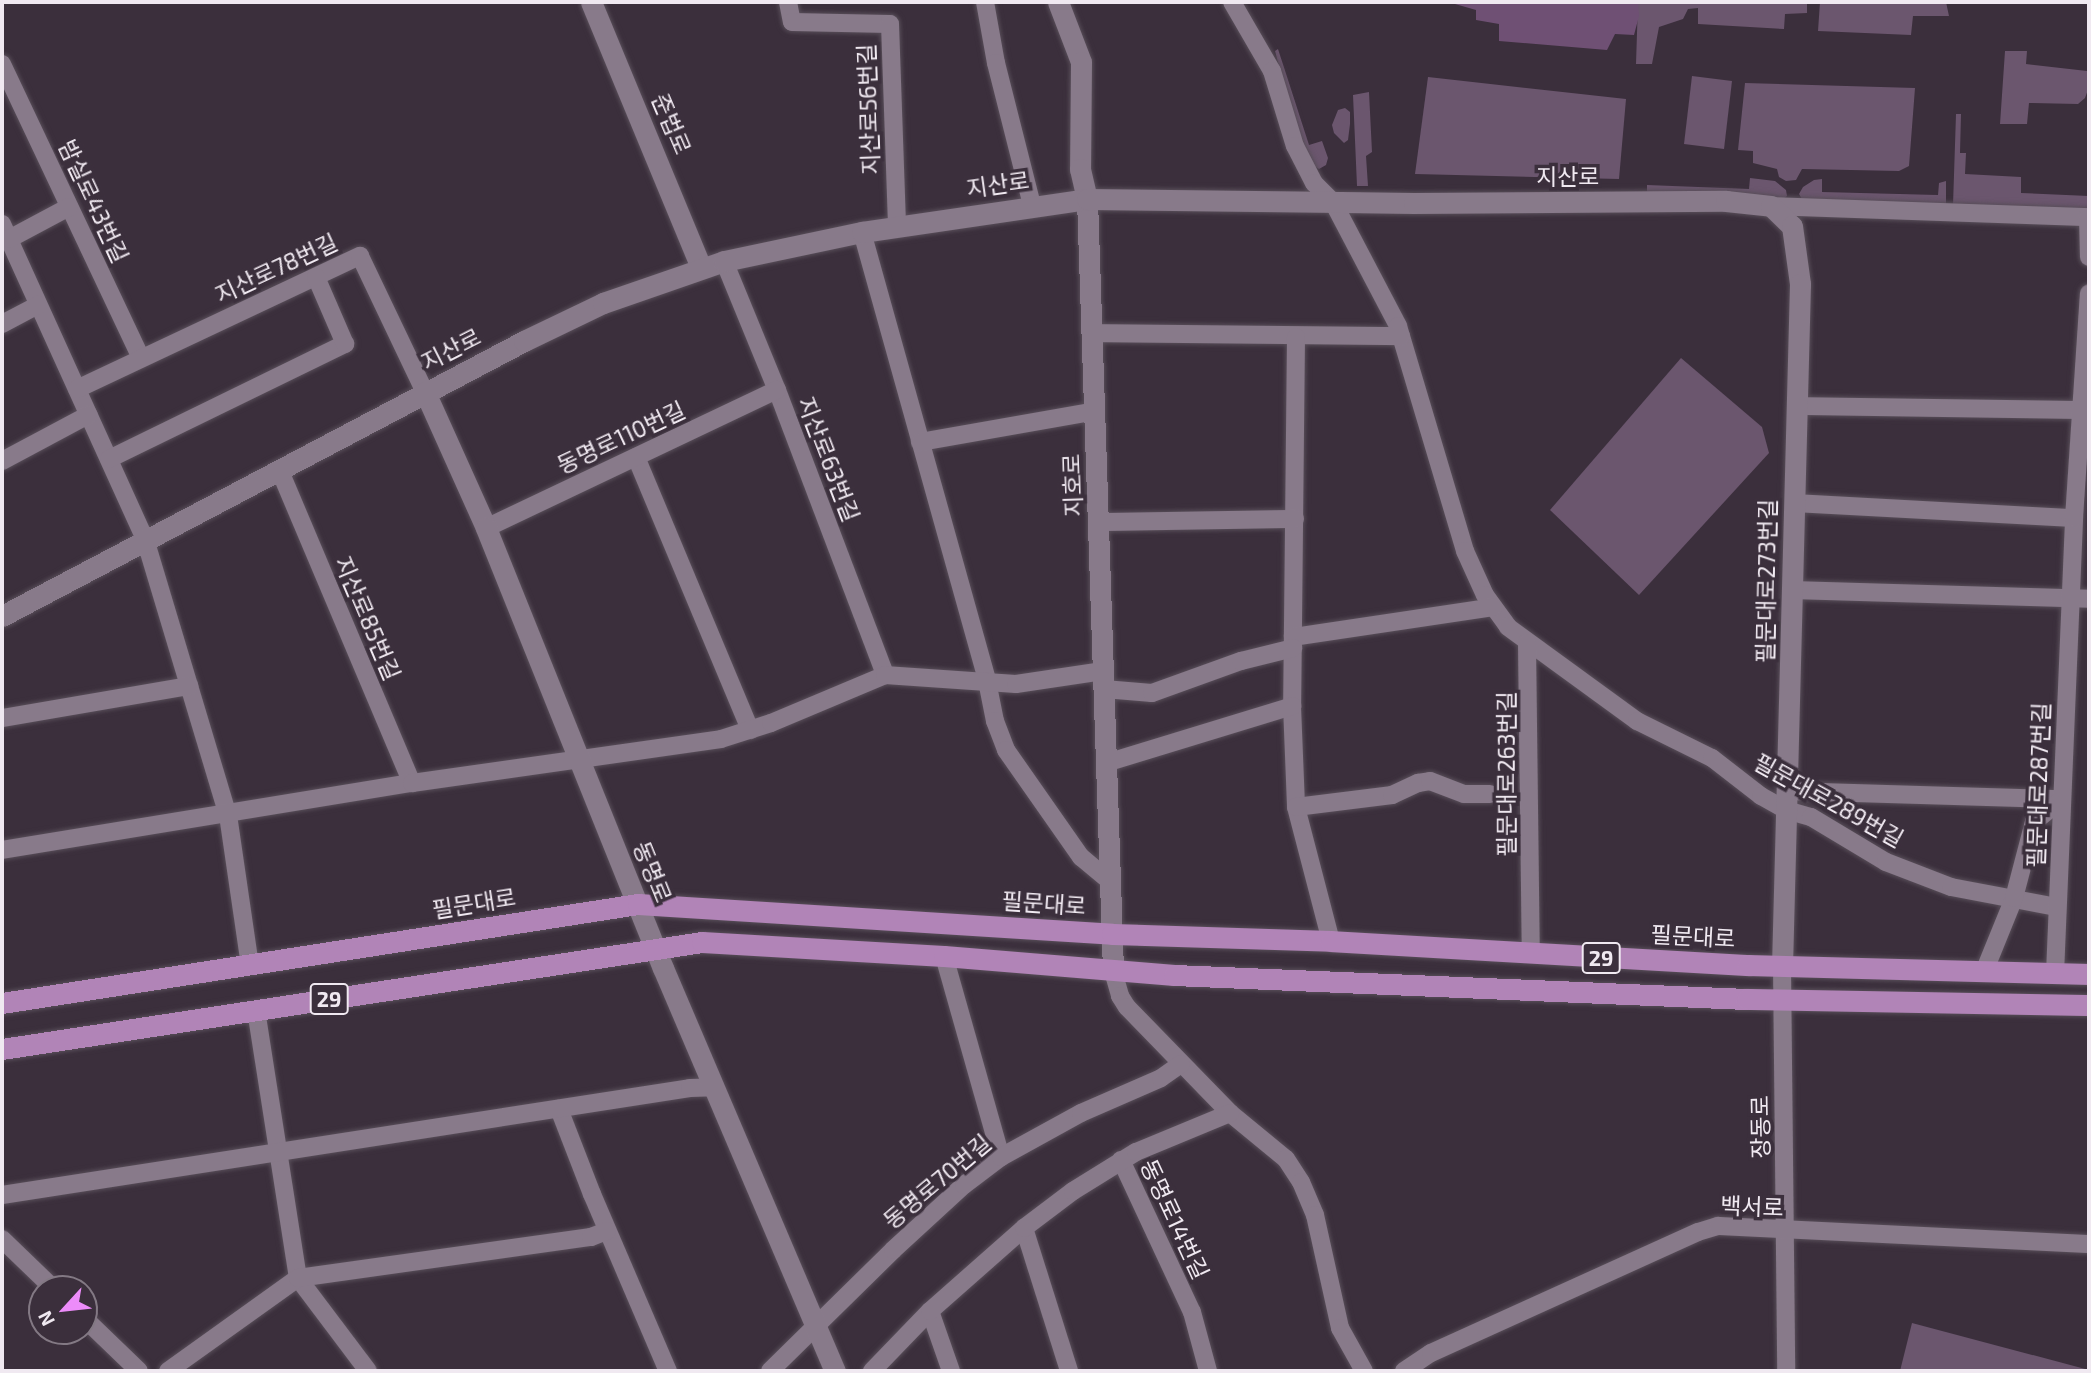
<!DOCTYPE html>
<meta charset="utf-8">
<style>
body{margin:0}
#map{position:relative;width:2091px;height:1373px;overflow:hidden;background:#3b2f3c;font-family:"Exo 2","Noto Sans KR",sans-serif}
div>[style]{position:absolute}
.green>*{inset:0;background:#6b566e}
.forest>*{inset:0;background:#6f5074}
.roads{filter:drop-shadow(0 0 2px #584e59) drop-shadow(0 0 2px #584e59)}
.street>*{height:18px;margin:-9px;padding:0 9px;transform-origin:9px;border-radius:9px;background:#887a8a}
.secondary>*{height:21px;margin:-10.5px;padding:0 10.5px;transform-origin:10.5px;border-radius:10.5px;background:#887a8a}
.primary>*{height:21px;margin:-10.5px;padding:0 10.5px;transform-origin:10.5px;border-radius:10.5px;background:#b184b7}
span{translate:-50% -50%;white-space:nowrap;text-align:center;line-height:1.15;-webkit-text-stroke:7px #3b2f3c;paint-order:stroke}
.shield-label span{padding:2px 5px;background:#3b2f3c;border:2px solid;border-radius:5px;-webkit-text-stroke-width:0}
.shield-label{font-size:21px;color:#f0e9f1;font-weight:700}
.street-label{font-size:23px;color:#f0e9f1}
.frame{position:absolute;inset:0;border:4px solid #f0e9f1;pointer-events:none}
.north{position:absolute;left:28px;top:1275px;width:70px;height:70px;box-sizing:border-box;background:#3b2f3c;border:2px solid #837984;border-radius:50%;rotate:243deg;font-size:19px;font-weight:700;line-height:28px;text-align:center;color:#f0e9f1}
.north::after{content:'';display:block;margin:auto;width:24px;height:32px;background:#ed8cfa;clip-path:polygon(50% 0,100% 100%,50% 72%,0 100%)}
</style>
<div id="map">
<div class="green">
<div style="clip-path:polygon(1638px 2px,1807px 2px,1807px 13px,1785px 14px,1784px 29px,1698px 24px,1698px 8px,1688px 9px,1683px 19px,1659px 27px,1652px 64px,1636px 64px)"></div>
<div style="clip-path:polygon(1820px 2px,1946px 2px,1949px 16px,1913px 16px,1911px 35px,1818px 31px)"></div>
<div style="clip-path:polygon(1278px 49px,1309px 145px,1322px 141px,1328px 158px,1326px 165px,1319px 169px,1314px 166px,1295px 127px,1275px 51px)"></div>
<div style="clip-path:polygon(2005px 51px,2027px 51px,2026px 64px,2087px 71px,2089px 59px,2089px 87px,2085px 98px,2078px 104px,2029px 103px,2027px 124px,2000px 124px)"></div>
<div style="clip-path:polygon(1692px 76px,1732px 81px,1724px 149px,1684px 144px)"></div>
<div style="clip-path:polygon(1428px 77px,1626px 99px,1619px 179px,1415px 174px)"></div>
<div style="clip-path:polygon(1745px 83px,1915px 88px,1909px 166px,1899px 171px,1802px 169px,1796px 180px,1786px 181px,1779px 177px,1777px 169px,1753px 163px,1753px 151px,1738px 150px)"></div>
<div style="clip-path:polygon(1369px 92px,1372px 152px,1366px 156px,1368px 186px,1357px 186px,1353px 95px)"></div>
<div style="clip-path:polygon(1345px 108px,1350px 112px,1350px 124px,1348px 140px,1344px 143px,1334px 133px,1332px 125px,1338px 110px)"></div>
<div style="clip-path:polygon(1956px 114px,1961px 114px,1960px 153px,1966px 153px,1965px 174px,2021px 177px,2021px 193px,2089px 196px,2089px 211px,1953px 205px)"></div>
<div style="clip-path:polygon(1750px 178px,1775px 181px,1786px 190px,1787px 196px,1781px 201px,1647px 197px,1647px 185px,1749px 189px)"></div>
<div style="clip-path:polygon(1822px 179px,1822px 192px,1938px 195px,1939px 183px,1946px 181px,1946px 205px,1803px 201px,1799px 194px,1803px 187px,1814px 180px)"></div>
<div style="clip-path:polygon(1681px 358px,1762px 427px,1769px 453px,1639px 595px,1550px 510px)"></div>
<div style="clip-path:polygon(1912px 1323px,2089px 1370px,2089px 1371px,1900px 1371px)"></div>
</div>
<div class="forest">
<div style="clip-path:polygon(1448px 2px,1638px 2px,1639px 16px,1634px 35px,1615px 34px,1607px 50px,1499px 41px,1499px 24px,1476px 20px,1476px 10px)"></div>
</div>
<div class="roads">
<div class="street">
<div style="left:788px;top:2px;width:20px;rotate:79deg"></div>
<div style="left:792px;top:22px;width:98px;rotate:1.2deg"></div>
<div style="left:890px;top:24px;width:202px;rotate:88deg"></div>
<div style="left:985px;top:2px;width:62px;rotate:79.8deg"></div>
<div style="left:996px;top:63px;width:146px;rotate:75.8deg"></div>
<div style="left:1232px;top:2px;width:80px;rotate:59.9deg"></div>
<div style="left:1272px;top:71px;width:78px;rotate:73deg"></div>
<div style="left:1295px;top:146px;width:42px;rotate:62.8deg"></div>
<div style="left:1314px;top:183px;width:27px;rotate:45deg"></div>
<div style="left:1333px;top:202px;width:140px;rotate:62.3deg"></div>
<div style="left:1398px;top:326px;width:235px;rotate:73.4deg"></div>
<div style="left:1465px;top:551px;width:48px;rotate:65.6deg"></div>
<div style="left:1485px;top:595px;width:39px;rotate:54deg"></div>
<div style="left:1508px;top:627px;width:160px;rotate:36.1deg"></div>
<div style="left:1637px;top:721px;width:84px;rotate:26.3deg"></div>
<div style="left:1712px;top:758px;width:62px;rotate:37.8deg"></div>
<div style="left:1761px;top:796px;width:29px;rotate:29deg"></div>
<div style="left:1786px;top:810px;width:26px;rotate:16deg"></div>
<div style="left:1811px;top:817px;width:87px;rotate:31deg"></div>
<div style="left:1886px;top:862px;width:70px;rotate:21deg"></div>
<div style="left:1951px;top:887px;width:108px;rotate:10.7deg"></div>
<div style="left:2px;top:64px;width:325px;rotate:64.7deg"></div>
<div style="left:1771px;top:206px;width:318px;rotate:2deg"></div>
<div style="left:2088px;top:217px;width:40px;rotate:88.6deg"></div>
<div style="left:2px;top:224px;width:346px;rotate:65.6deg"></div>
<div style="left:145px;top:539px;width:288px;rotate:73.3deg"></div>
<div style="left:228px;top:815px;width:152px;rotate:81.7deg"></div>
<div style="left:862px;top:232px;width:466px;rotate:74.4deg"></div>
<div style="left:987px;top:681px;width:41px;rotate:78.7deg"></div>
<div style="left:995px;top:721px;width:31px;rotate:69deg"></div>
<div style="left:1006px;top:750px;width:131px;rotate:55deg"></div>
<div style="left:1081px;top:857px;width:38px;rotate:40deg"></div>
<div style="left:9px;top:239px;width:68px;rotate:-28.1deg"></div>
<div style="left:724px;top:261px;width:139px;rotate:67.7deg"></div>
<div style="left:777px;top:390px;width:305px;rotate:69.2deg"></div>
<div style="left:2px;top:324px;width:41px;rotate:-27.8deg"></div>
<div style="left:1091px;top:333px;width:310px;rotate:0.6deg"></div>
<div style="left:1296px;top:337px;width:369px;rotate:90.6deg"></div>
<div style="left:1292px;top:706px;width:101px;rotate:87.7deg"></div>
<div style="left:1296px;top:807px;width:138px;rotate:75.4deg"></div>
<div style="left:77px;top:389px;width:313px;rotate:-25.2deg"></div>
<div style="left:360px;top:256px;width:151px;rotate:64.5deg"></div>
<div style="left:1797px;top:406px;width:292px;rotate:0.8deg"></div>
<div style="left:920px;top:442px;width:178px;rotate:-10deg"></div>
<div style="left:636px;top:457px;width:296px;rotate:67.3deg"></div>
<div style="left:109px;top:459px;width:263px;rotate:-26deg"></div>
<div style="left:345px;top:344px;width:73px;rotate:-113.4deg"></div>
<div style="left:2px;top:461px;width:98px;rotate:-28.1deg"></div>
<div style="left:280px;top:471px;width:339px;rotate:67.1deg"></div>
<div style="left:1794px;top:503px;width:280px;rotate:3.1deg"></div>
<div style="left:1099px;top:522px;width:196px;rotate:-0.9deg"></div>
<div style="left:486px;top:528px;width:322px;rotate:-25.4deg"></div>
<div style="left:1792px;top:590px;width:297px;rotate:1.7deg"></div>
<div style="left:1293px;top:637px;width:202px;rotate:-8.5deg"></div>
<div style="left:1527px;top:643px;width:311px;rotate:89.3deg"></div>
<div style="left:1104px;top:689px;width:48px;rotate:4.8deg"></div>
<div style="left:1152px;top:693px;width:95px;rotate:-19.8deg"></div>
<div style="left:1241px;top:661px;width:54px;rotate:-14deg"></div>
<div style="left:2px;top:718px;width:190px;rotate:-9.7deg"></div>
<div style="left:1106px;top:763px;width:195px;rotate:-17deg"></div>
<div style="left:1787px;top:791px;width:275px;rotate:1.7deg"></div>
<div style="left:1296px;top:807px;width:97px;rotate:-7.1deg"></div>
<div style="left:1392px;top:795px;width:29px;rotate:-25deg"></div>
<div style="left:1418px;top:783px;width:12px;rotate:-9deg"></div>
<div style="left:1430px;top:781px;width:36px;rotate:21deg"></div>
<div style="left:1464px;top:794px;width:26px"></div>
<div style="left:2px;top:850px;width:415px;rotate:-9.3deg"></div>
<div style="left:412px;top:783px;width:312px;rotate:-8.1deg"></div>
<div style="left:721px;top:739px;width:52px;rotate:-17.7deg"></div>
<div style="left:771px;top:723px;width:124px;rotate:-22.8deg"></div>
<div style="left:885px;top:675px;width:131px;rotate:3.9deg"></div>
<div style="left:1016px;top:684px;width:88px;rotate:-8.5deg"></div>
<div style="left:944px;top:956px;width:209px;rotate:74.2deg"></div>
<div style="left:1782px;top:966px;width:405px;rotate:89.4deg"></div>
<div style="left:1113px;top:971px;width:26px;rotate:74deg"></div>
<div style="left:1120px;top:996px;width:13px;rotate:58deg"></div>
<div style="left:1127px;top:1007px;width:148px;rotate:45.8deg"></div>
<div style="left:1230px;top:1113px;width:72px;rotate:39.4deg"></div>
<div style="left:1286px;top:1159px;width:27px;rotate:57deg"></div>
<div style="left:1301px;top:1182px;width:36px;rotate:67deg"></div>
<div style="left:1315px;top:1215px;width:116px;rotate:77.5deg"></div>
<div style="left:1340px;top:1328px;width:49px;rotate:60.8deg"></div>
<div style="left:1984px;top:972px;width:80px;rotate:-67.9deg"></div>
<div style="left:2014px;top:898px;width:79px;rotate:-75.3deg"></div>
<div style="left:2034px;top:822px;width:36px;rotate:-39deg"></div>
<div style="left:2055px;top:974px;width:456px;rotate:-87.6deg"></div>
<div style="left:2074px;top:518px;width:225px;rotate:-86.2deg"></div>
<div style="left:256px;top:1010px;width:271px;rotate:81.1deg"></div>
<div style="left:298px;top:1278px;width:116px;rotate:53deg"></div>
<div style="left:559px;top:1109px;width:91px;rotate:68.8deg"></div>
<div style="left:592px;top:1194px;width:193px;rotate:66.8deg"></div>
<div style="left:1121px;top:1160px;width:168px;rotate:65deg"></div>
<div style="left:1192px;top:1312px;width:61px;rotate:74.8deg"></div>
<div style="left:2px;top:1195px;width:696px;rotate:-8.84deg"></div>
<div style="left:690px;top:1088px;width:24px;rotate:-2deg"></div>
<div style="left:1024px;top:1228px;width:150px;rotate:72.5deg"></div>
<div style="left:2px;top:1239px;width:72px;rotate:43.9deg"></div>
<div style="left:930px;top:1311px;width:64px;rotate:70.7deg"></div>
<div style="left:84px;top:1318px;width:76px;rotate:43.9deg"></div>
<div style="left:168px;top:1371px;width:160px;rotate:-35.6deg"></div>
<div style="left:298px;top:1278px;width:296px;rotate:-8deg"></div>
<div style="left:591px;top:1237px;width:17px;rotate:-21deg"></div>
<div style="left:770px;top:1371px;width:173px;rotate:-44.5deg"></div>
<div style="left:893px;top:1250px;width:96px;rotate:-42.5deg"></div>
<div style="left:964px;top:1185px;width:46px;rotate:-37.1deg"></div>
<div style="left:1001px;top:1157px;width:91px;rotate:-28.8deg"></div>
<div style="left:1081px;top:1113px;width:87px;rotate:-23.6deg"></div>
<div style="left:1161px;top:1078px;width:24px;rotate:-35deg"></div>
<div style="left:872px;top:1371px;width:83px;rotate:-46deg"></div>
<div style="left:930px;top:1311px;width:125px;rotate:-41.4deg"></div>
<div style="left:1024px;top:1228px;width:61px;rotate:-37.1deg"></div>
<div style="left:1073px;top:1191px;width:74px;rotate:-31.8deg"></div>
<div style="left:1136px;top:1152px;width:102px;rotate:-22.5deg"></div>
<div style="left:1404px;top:1371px;width:32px;rotate:-34deg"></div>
<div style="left:1431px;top:1353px;width:293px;rotate:-24.4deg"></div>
<div style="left:1698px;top:1232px;width:21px;rotate:-17deg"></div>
<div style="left:1718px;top:1226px;width:371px;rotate:2.8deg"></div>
</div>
<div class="secondary">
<div style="left:591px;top:2px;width:287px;rotate:67.5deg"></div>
<div style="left:1058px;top:2px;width:64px;rotate:69deg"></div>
<div style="left:1081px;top:62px;width:107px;rotate:90.5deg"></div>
<div style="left:1080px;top:169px;width:31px;rotate:77deg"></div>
<div style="left:1087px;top:199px;width:772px;rotate:88.07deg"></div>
<div style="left:425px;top:392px;width:149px;rotate:65.8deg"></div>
<div style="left:486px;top:528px;width:474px;rotate:68.1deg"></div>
<div style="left:663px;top:968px;width:438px;rotate:66.9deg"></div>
<div style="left:2px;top:616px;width:590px;rotate:-27.78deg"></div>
<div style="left:524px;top:341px;width:88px;rotate:-25.7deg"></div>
<div style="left:603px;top:303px;width:128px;rotate:-19.1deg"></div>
<div style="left:724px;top:261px;width:141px;rotate:-11.9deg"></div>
<div style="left:862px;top:232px;width:227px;rotate:-8.3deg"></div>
<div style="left:1087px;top:199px;width:327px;rotate:0.7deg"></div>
<div style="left:1414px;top:203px;width:312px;rotate:-0.4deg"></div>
<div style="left:1726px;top:201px;width:45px;rotate:6.3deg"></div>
<div style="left:1771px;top:206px;width:29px;rotate:44deg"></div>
<div style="left:1792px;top:226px;width:59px;rotate:82.1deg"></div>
<div style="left:1800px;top:284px;width:682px;rotate:91.51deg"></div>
</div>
<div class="primary">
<div style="left:2px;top:1003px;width:644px;rotate:-8.85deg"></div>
<div style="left:638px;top:904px;width:475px;rotate:3.6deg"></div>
<div style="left:1112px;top:934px;width:219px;rotate:1.8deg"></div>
<div style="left:1331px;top:941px;width:418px;rotate:3.3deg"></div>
<div style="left:1748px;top:965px;width:341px;rotate:1.5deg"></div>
<div style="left:2px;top:1049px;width:708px;rotate:-8.69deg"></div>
<div style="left:702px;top:942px;width:242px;rotate:3.3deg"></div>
<div style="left:944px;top:956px;width:231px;rotate:4.7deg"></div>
<div style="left:1174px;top:975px;width:574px;rotate:2.4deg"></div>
<div style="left:1747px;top:999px;width:342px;rotate:1deg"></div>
</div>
</div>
<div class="shield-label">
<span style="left:1601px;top:958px">29</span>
<span style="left:329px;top:999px">29</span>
</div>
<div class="street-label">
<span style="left:868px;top:109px;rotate:-92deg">지산로56번길</span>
<span style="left:672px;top:124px;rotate:67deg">준법로</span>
<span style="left:1568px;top:176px">지산로</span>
<span style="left:998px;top:184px;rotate:-8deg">지산로</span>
<span style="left:94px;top:201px;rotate:65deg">밤실로43번길</span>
<span style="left:276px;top:268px;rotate:-25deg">지산로78번길</span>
<span style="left:451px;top:349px;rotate:-27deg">지산로</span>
<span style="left:621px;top:437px;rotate:-25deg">동명로110번길</span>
<span style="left:829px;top:459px;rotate:69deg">지산로63번길</span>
<span style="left:1072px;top:485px;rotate:-92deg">지호로</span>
<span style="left:1766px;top:581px;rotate:-89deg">필문대로273번길</span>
<span style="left:368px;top:618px;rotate:67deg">지산로85번길</span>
<span style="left:1506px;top:774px;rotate:-90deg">필문대로263번길</span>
<span style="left:2038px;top:785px;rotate:-88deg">필문대로287번길</span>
<span style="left:1829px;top:800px;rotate:29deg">필문대로289번길</span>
<span style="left:653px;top:872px;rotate:68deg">동명로</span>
<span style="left:474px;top:903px;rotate:-9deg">필문대로</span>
<span style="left:1044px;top:903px;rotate:4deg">필문대로</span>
<span style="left:1693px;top:936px;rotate:3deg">필문대로</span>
<span style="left:1760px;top:1127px;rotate:-91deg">장동로</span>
<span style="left:937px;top:1181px;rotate:-40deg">동명로70번길</span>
<span style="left:1752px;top:1206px;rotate:2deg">백서로</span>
<span style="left:1175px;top:1219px;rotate:65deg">동명로14번길</span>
</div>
<div class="frame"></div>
<div class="north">N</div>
</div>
